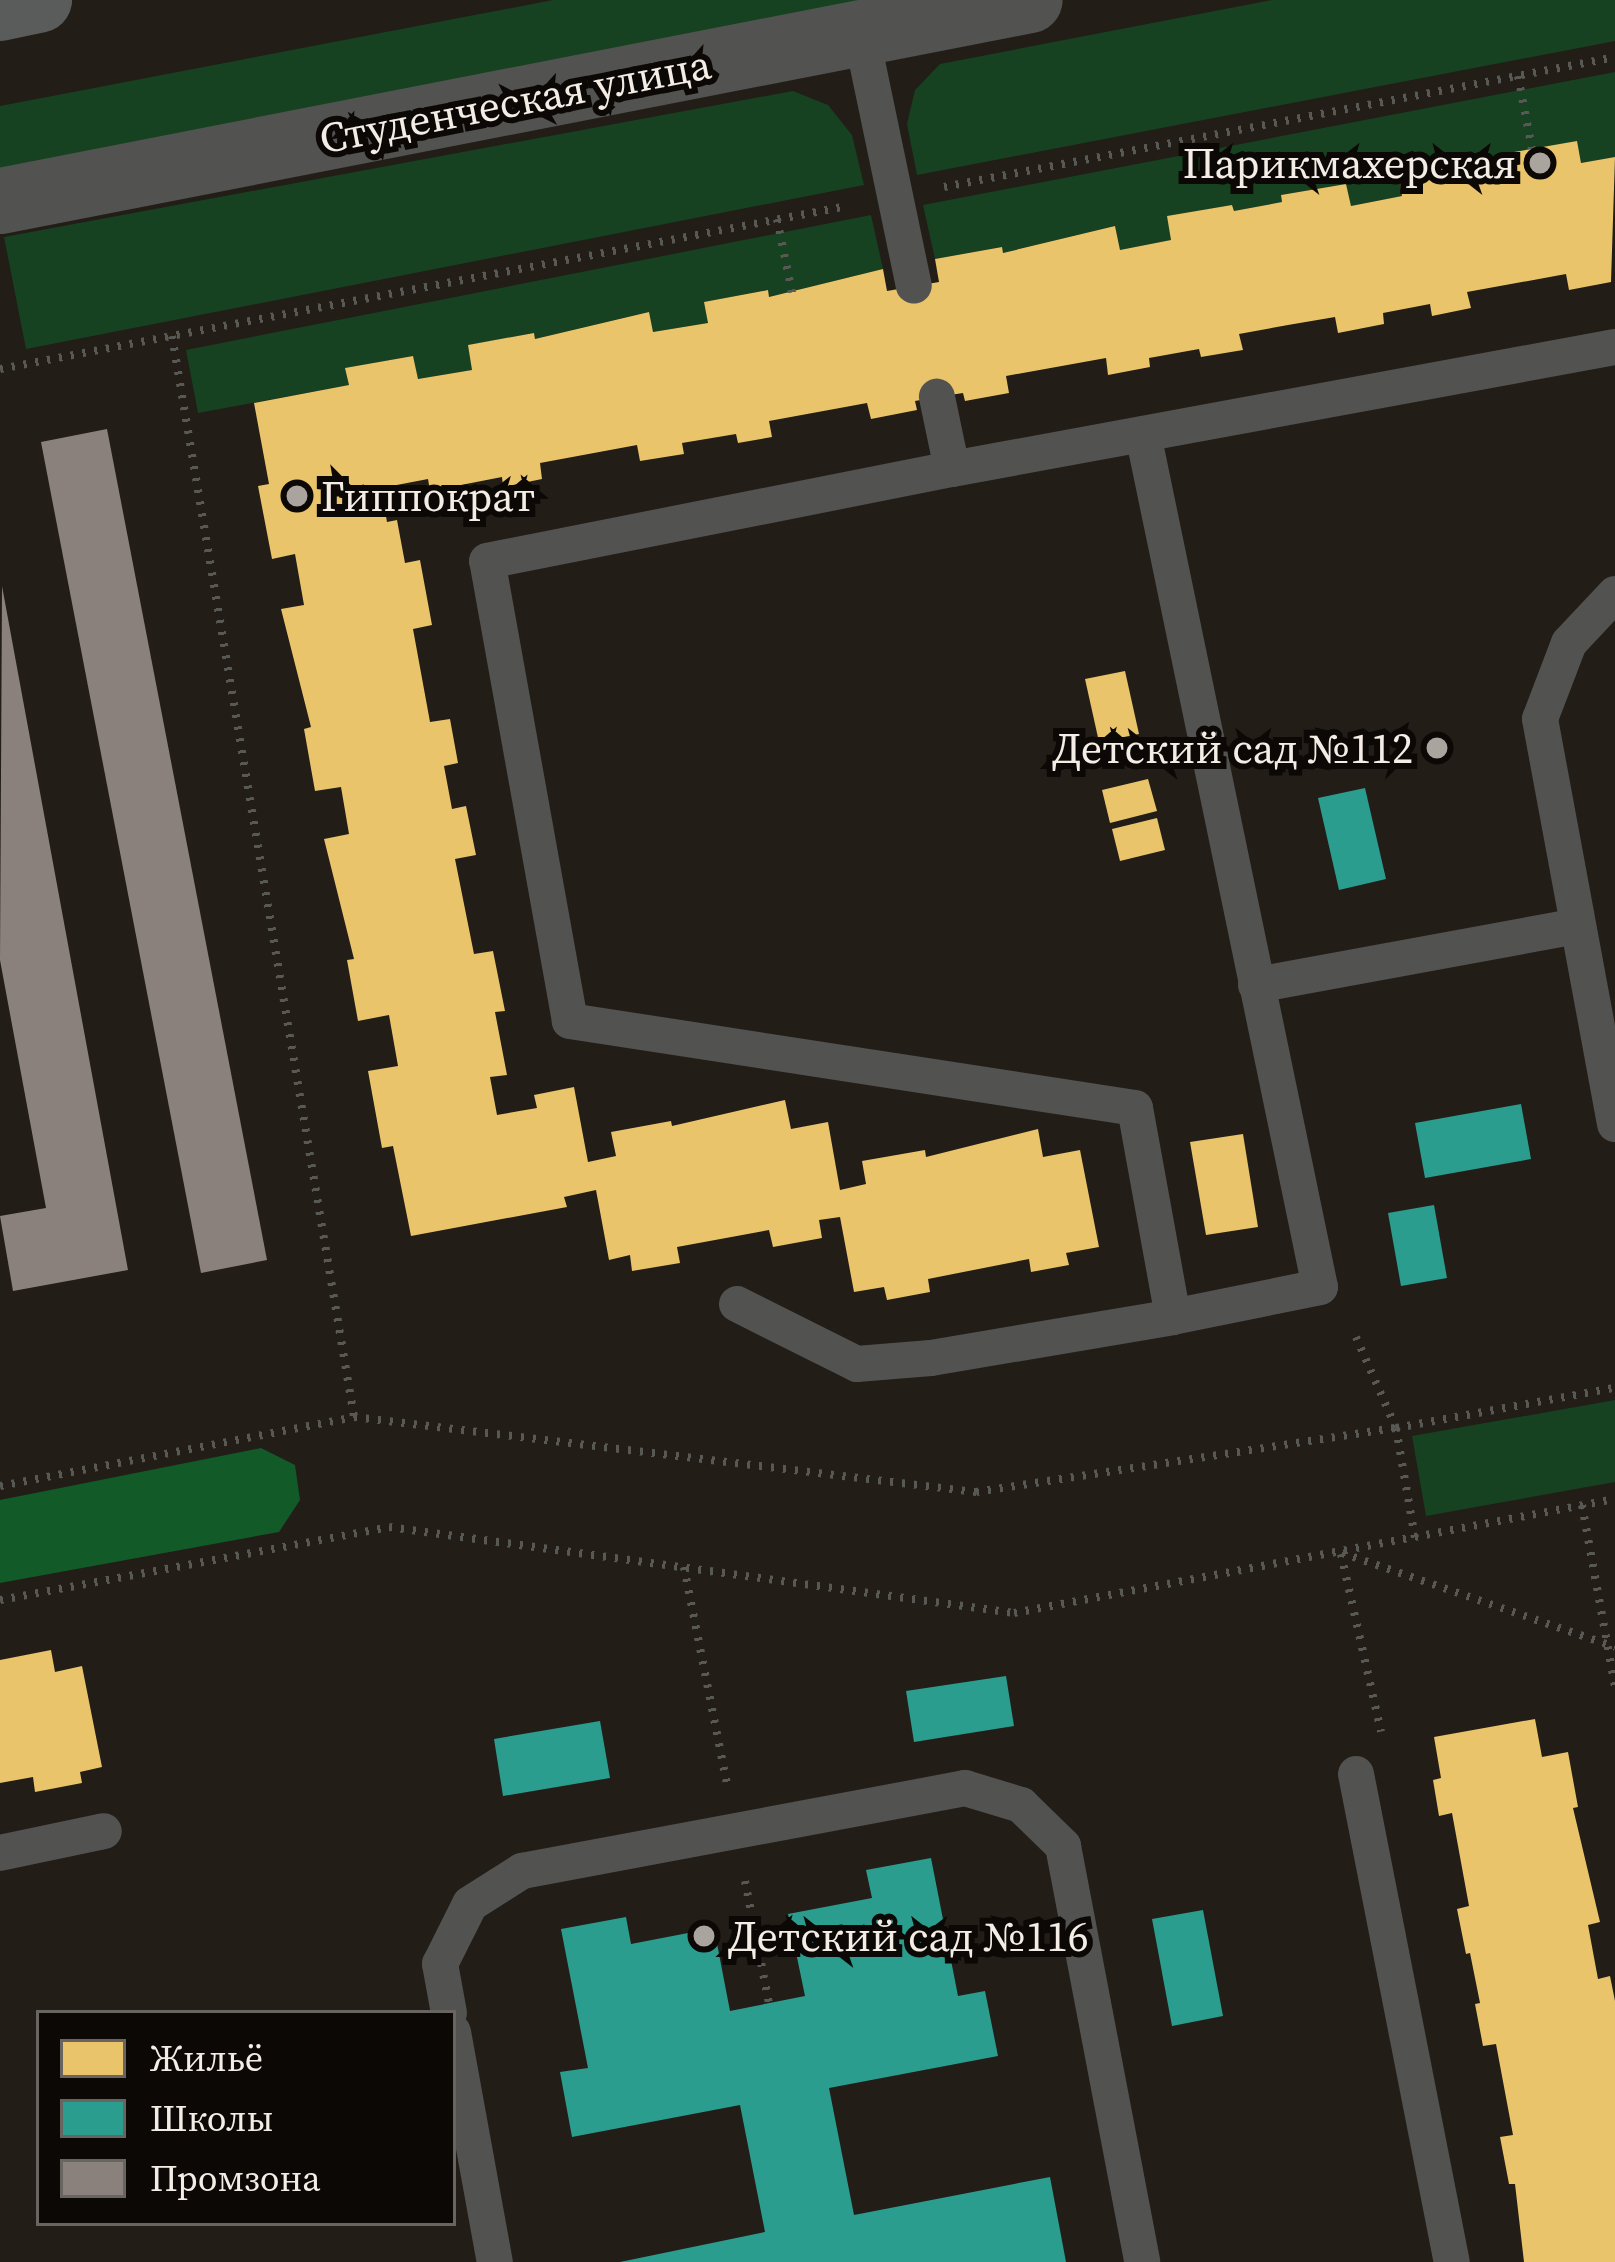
<!DOCTYPE html>
<meta charset="utf-8">
<style>
body{margin:0}
#map{position:relative;width:1615px;height:2262px;overflow:hidden;background:#221d17;font-family:"Source Serif 4",serif}
div>[style]{position:absolute}
.green>*{inset:0;background:#174221}
.forest>*{inset:0;background:#125a28}
.homes>*{inset:0;background:#e9c46a}
.schools>*{inset:0;background:#2a9d8f}
.industry>*{inset:0;background:#8a817c}
.path>*{height:8px;margin-top:-4px;transform-origin:0;background:repeating-linear-gradient(90deg,#585855 0 3px,transparent 0 12px)}
.service>*{height:36px;margin:-18px;padding:0 18px;transform-origin:18px;border-radius:18px;background:#525251}
.minor>*{height:66px;margin:-33px;padding:0 33px;transform-origin:33px;border-radius:33px;background:#525251}
.primary>*{height:66px;margin:-33px;padding:0 33px;transform-origin:33px;border-radius:33px;background:#595c5a}
.dots>*{width:33px;height:33px;translate:-50% -50%;box-sizing:border-box;border:6px solid #0c0805;border-radius:50%}
span{translate:-50% -50%;white-space:nowrap;text-align:center;line-height:1.15;-webkit-text-stroke:12px #0c0805;paint-order:stroke}
.street-label{font-size:42px;color:#f3ede6}
.poi-label{font-size:42px;color:#f3ede6}
.right{translate:-100% -50%;text-align:right}
.left{translate:0 -50%;text-align:left}
.legend{position:absolute;left:36px;top:2010px;width:420px;height:216px;box-sizing:border-box;background:#0c0805;border:3px solid #68645f;margin:0;padding:15px 21px;list-style:none;font-size:36px;color:#f3ede6}
.legend li{display:flex;align-items:center;gap:24px;height:60px}
.legend b{width:60px;border:3px solid #68645f}
</style>
<div id="map">
<div class="green">
<div style="clip-path:polygon(553px 0,870px 0,0 168px,0 106px)"></div>
<div style="clip-path:polygon(1272px 0,1615px 0,1615px 41px,917px 175px,907px 124px,915px 90px,940px 64px)"></div>
<div style="clip-path:polygon(1615px 72px,1615px 157px,1581px 163px,1576px 141px,1462px 169px,1460px 162px,1399px 173px,1402px 196px,1351px 206px,1345px 184px,1281px 195px,1282px 202px,1234px 211px,1232px 205px,1168px 216px,1171px 240px,1120px 250px,1115px 226px,1003px 253px,1001px 247px,935px 259px,923px 205px)"></div>
<div style="clip-path:polygon(793px 91px,828px 105px,852px 135px,864px 185px,26px 349px,4px 237px)"></div>
<div style="clip-path:polygon(871px 215px,883px 269px,769px 297px,767px 290px,705px 302px,708px 323px,653px 332px,648px 312px,535px 339px,534px 333px,469px 345px,472px 370px,418px 379px,412px 356px,346px 368px,349px 385px,198px 413px,186px 350px)"></div>
<div style="clip-path:polygon(1615px 1400px,1615px 1482px,1426px 1516px,1412px 1436px)"></div>
</div>
<div class="forest">
<div style="clip-path:polygon(261px 1448px,295px 1465px,300px 1500px,279px 1532px,0 1583px,0 1500px)"></div>
</div>
<div class="homes">
<div style="clip-path:polygon(1577px 141px,1581px 163px,1615px 157px,1611px 282px,1569px 290px,1566px 274px,1467px 292px,1471px 308px,1432px 316px,1430px 304px,1383px 313px,1384px 324px,1338px 333px,1335px 317px,1288px 325px,1239px 334px,1243px 350px,1201px 357px,1199px 349px,1149px 358px,1150px 367px,1108px 375px,1106px 358px,1006px 376px,1009px 393px,965px 401px,963px 393px,937px 397px,915px 401px,917px 410px,871px 419px,867px 403px,769px 421px,772px 437px,738px 443px,736px 434px,682px 443px,684px 454px,640px 461px,637px 445px,540px 463px,542px 479px,503px 487px,502px 477px,430px 491px,428px 479px,381px 488px,387px 522px,397px 520px,405px 563px,420px 560px,432px 625px,413px 629px,430px 722px,450px 719px,458px 763px,444px 766px,452px 809px,466px 806px,476px 855px,455px 859px,474px 954px,493px 951px,505px 1011px,495px 1012px,507px 1075px,490px 1077px,497px 1115px,537px 1108px,534px 1095px,574px 1087px,588px 1162px,616px 1156px,611px 1132px,671px 1121px,672px 1126px,785px 1100px,791px 1129px,828px 1122px,840px 1190px,866px 1184px,862px 1161px,925px 1150px,926px 1157px,1038px 1129px,1043px 1157px,1080px 1150px,1099px 1247px,1066px 1253px,1069px 1265px,1031px 1272px,1029px 1259px,928px 1279px,930px 1292px,887px 1300px,884px 1287px,854px 1292px,840px 1217px,819px 1220px,822px 1238px,773px 1247px,769px 1230px,677px 1247px,680px 1263px,632px 1271px,630px 1255px,609px 1260px,596px 1190px,564px 1197px,567px 1207px,411px 1236px,393px 1146px,382px 1148px,368px 1071px,398px 1066px,389px 1015px,358px 1021px,347px 960px,354px 959px,324px 839px,349px 834px,341px 787px,315px 791px,304px 729px,311px 727px,281px 609px,304px 605px,295px 554px,272px 559px,258px 486px,269px 484px,254px 403px,349px 385px,345px 368px,413px 356px,418px 379px,472px 370px,468px 345px,534px 333px,535px 339px,649px 312px,653px 332px,708px 323px,704px 302px,768px 290px,769px 297px,883px 269px,887px 291px,939px 282px,935px 259px,1002px 247px,1003px 253px,1115px 226px,1120px 250px,1171px 240px,1167px 216px,1232px 205px,1234px 211px,1282px 202px,1281px 195px,1346px 184px,1351px 206px,1402px 196px,1398px 173px,1461px 162px,1462px 169px,1514px 159px,1514px 152px)"></div>
<div style="clip-path:polygon(1125px 671px,1139px 734px,1099px 742px,1085px 679px)"></div>
<div style="clip-path:polygon(1148px 779px,1157px 811px,1110px 823px,1102px 790px)"></div>
<div style="clip-path:polygon(1157px 818px,1165px 850px,1120px 861px,1112px 829px)"></div>
<div style="clip-path:polygon(1243px 1134px,1258px 1227px,1206px 1235px,1190px 1142px)"></div>
<div style="clip-path:polygon(51px 1650px,55px 1672px,82px 1666px,102px 1767px,80px 1772px,82px 1783px,35px 1792px,33px 1777px,0 1783px,0 1660px)"></div>
<div style="clip-path:polygon(1535px 1719px,1542px 1757px,1568px 1752px,1578px 1807px,1573px 1808px,1600px 1922px,1588px 1925px,1598px 1979px,1610px 1976px,1615px 2001px,1615px 2262px,1524px 2262px,1515px 2184px,1509px 2184px,1500px 2137px,1513px 2135px,1496px 2044px,1483px 2046px,1475px 2004px,1480px 2003px,1470px 1953px,1466px 1954px,1457px 1909px,1469px 1906px,1452px 1813px,1439px 1816px,1433px 1780px,1441px 1778px,1434px 1737px)"></div>
</div>
<div class="schools">
<div style="clip-path:polygon(1365px 788px,1386px 879px,1339px 890px,1318px 798px)"></div>
<div style="clip-path:polygon(1521px 1104px,1531px 1159px,1425px 1178px,1415px 1123px)"></div>
<div style="clip-path:polygon(1434px 1205px,1447px 1278px,1401px 1286px,1388px 1213px)"></div>
<div style="clip-path:polygon(1006px 1676px,1014px 1726px,914px 1742px,906px 1691px)"></div>
<div style="clip-path:polygon(600px 1721px,610px 1778px,503px 1796px,494px 1739px)"></div>
<div style="clip-path:polygon(931px 1858px,958px 1996px,985px 1991px,998px 2056px,829px 2088px,854px 2215px,1050px 2177px,1066px 2262px,620px 2262px,765px 2232px,740px 2105px,572px 2137px,560px 2072px,588px 2068px,561px 1929px,626px 1917px,631px 1944px,714px 1928px,730px 2011px,805px 1996px,788px 1914px,872px 1898px,866px 1870px)"></div>
<div style="clip-path:polygon(1203px 1910px,1223px 2016px,1172px 2026px,1152px 1919px)"></div>
</div>
<div class="industry">
<div style="clip-path:polygon(107px 429px,267px 1260px,201px 1273px,41px 442px)"></div>
<div style="clip-path:polygon(2px 586px,128px 1270px,13px 1291px,0 1216px,46px 1208px,0 960px)"></div>
</div>
<div class="path">
<div style="left:1518px;top:76px;width:74px;rotate:79.1deg"></div>
<div style="left:944px;top:187px;width:683px;rotate:-10.96deg"></div>
<div style="left:777px;top:219px;width:75px;rotate:78.4deg"></div>
<div style="left:172px;top:336px;width:1096px;rotate:80.44deg"></div>
<div style="left:0;top:369px;width:863px;rotate:-10.89deg"></div>
<div style="left:1356px;top:1337px;width:99px;rotate:66.3deg"></div>
<div style="left:1396px;top:1428px;width:112px;rotate:80.2deg"></div>
<div style="left:0;top:1486px;width:361px;rotate:-11deg"></div>
<div style="left:354px;top:1417px;width:627px;rotate:6.88deg"></div>
<div style="left:976px;top:1492px;width:425px;rotate:-8.7deg"></div>
<div style="left:1396px;top:1428px;width:223px;rotate:-10.4deg"></div>
<div style="left:1582px;top:1505px;width:185px;rotate:79.7deg"></div>
<div style="left:1342px;top:1553px;width:289px;rotate:19deg"></div>
<div style="left:1341px;top:1554px;width:182px;rotate:77.3deg"></div>
<div style="left:684px;top:1567px;width:221px;rotate:78.8deg"></div>
<div style="left:0;top:1600px;width:396px;rotate:-10.6deg"></div>
<div style="left:389px;top:1527px;width:631px;rotate:7.83deg"></div>
<div style="left:1014px;top:1613px;width:612px;rotate:-10.74deg"></div>
<div style="left:745px;top:1881px;width:124px;rotate:78.9deg"></div>
</div>
<div class="service">
<div style="left:861px;top:33px;width:258px;rotate:78.2deg"></div>
<div style="left:1143px;top:434px;width:871px;rotate:78.28deg"></div>
<div style="left:1320px;top:1287px;width:150px;rotate:168.5deg"></div>
<div style="left:952px;top:469px;width:674px;rotate:-10.43deg"></div>
<div style="left:1615px;top:594px;width:67px;rotate:133.2deg"></div>
<div style="left:1569px;top:643px;width:81px;rotate:110.9deg"></div>
<div style="left:1540px;top:719px;width:412px;rotate:79.5deg"></div>
<div style="left:1256px;top:985px;width:326px;rotate:-10.4deg"></div>
<div style="left:737px;top:1304px;width:134px;rotate:26.6deg"></div>
<div style="left:857px;top:1364px;width:74px;rotate:-4.6deg"></div>
<div style="left:931px;top:1358px;width:245px;rotate:-9.6deg"></div>
<div style="left:1173px;top:1317px;width:212px;rotate:-100.3deg"></div>
<div style="left:1135px;top:1108px;width:572px;rotate:-171.25deg"></div>
<div style="left:570px;top:1021px;width:467px;rotate:-100.2deg"></div>
<div style="left:487px;top:561px;width:474px;rotate:-11.2deg"></div>
<div style="left:952px;top:469px;width:74px;rotate:-101.8deg"></div>
<div style="left:1356px;top:1774px;width:497px;rotate:78.9deg"></div>
<div style="left:0;top:1853px;width:106px;rotate:-11.9deg"></div>
<div style="left:449px;top:2013px;width:50px;rotate:-100.4deg"></div>
<div style="left:440px;top:1964px;width:67px;rotate:-63.4deg"></div>
<div style="left:470px;top:1904px;width:62px;rotate:-32.4deg"></div>
<div style="left:522px;top:1871px;width:451px;rotate:-10.6deg"></div>
<div style="left:965px;top:1788px;width:59px;rotate:16.9deg"></div>
<div style="left:1021px;top:1805px;width:59px;rotate:44.3deg"></div>
<div style="left:1063px;top:1846px;width:423px;rotate:79.2deg"></div>
<div style="left:453px;top:2032px;width:234px;rotate:79.7deg"></div>
</div>
<div class="minor">
<div style="left:0;top:201px;width:1049px;rotate:-11.04deg"></div>
</div>
<div class="primary">
<div style="left:0;top:8px;width:40px;rotate:-12deg"></div>
</div>
<div class="dots">
<div style="left:1540px;top:163px;background:#aaa49e"></div>
<div style="left:297px;top:496px;background:#aaa49e"></div>
<div style="left:1437px;top:748px;background:#aaa49e"></div>
<div style="left:704px;top:1936px;background:#aaa49e"></div>
</div>
<div class="street-label">
<span style="left:515px;top:101px;rotate:-11deg">Студенческая улица</span>
</div>
<div class="poi-label">
<span class="right" style="left:1516px;top:163px">Парикмахерская</span>
<span class="left" style="left:321px;top:496px">Гиппократ</span>
<span class="right" style="left:1413px;top:748px">Детский сад №112</span>
<span class="left" style="left:728px;top:1936px">Детский сад №116</span>
</div>
<ul class="legend">
<li><b style="height:33px;background:#e9c46a"></b>Жильё</li>
<li><b style="height:33px;background:#2a9d8f"></b>Школы</li>
<li><b style="height:33px;background:#8a817c"></b>Промзона</li>
</ul>
</div>
